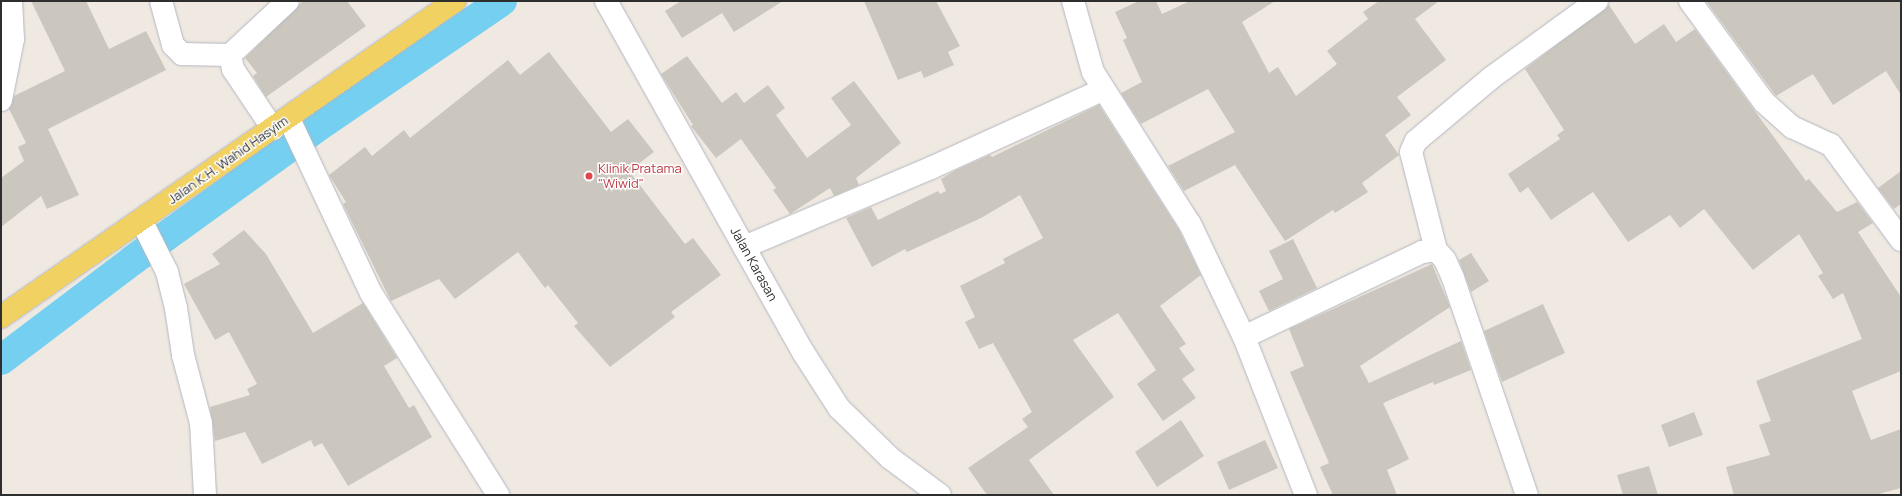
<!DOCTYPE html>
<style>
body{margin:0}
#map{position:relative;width:1902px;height:496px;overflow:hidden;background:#efe9e1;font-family:Manrope,sans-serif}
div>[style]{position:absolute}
.canal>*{height:30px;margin:-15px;padding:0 15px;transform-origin:15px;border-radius:15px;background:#75cff0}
.building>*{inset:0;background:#cbc7bf}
.roads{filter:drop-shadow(0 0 1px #b4b7c1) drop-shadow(0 0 1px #b4b7c1)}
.street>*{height:22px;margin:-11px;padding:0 11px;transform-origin:11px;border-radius:11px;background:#fff}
.primary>*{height:22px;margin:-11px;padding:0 11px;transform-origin:11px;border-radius:11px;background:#f2d163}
.dots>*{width:11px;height:11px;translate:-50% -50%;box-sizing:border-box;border:2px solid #fff;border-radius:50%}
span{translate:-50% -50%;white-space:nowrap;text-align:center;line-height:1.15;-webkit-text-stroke:3px #fff;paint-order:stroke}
.street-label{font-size:13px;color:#2e2e2e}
.health-label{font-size:13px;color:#be3a42}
.left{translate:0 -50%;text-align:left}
.frame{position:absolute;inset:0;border:2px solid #2e2e2e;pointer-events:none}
</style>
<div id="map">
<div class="canal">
<div style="left:1px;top:360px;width:166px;rotate:-37.1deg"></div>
<div style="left:133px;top:260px;width:238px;rotate:-35.8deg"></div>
<div style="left:326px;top:121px;width:213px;rotate:-34.3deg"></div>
</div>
<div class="building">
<div style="clip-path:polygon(31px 1px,86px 1px,109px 49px,146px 31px,166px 70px,48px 129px,79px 195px,47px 209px,41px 196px,1px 227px,1px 178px,24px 161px,18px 147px,26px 143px,9px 109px,14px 96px,65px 71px)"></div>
<div style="clip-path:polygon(303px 1px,347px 1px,366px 26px,266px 97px,253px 76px,257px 73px,245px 58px)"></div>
<div style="clip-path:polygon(681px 1px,783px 1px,734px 32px,722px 13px,682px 38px,665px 11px)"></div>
<div style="clip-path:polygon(864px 1px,936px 1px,960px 46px,948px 52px,954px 65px,924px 78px,921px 71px,898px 80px)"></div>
<div style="clip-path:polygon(1139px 1px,1156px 1px,1162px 14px,1190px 1px,1275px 1px,1242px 22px,1269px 73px,1278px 67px,1296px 96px,1337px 64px,1327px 51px,1368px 19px,1363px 12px,1379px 1px,1439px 1px,1415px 19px,1446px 60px,1397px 97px,1411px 115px,1385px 135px,1399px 155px,1362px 183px,1368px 192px,1335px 213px,1333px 210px,1285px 241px,1235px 165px,1184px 191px,1168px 166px,1235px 132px,1208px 89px,1141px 124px,1121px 93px,1142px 82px,1123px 40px,1127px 38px,1115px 12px)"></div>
<div style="clip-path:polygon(1706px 1px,1901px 1px,1901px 95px,1886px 71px,1833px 105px,1813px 74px,1776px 96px)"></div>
<div style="clip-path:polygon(1609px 5px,1635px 44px,1664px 24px,1676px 42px,1695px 29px,1806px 181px,1809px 179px,1837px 212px,1857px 202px,1873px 223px,1858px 232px,1901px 297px,1901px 371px,1852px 391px,1871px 440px,1901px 429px,1901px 488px,1875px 495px,1734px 495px,1726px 467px,1770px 455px,1759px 425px,1771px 421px,1756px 381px,1862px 339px,1843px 293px,1833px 299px,1818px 276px,1823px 273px,1799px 234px,1753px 270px,1704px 209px,1680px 228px,1670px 215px,1628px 242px,1593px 192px,1551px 220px,1528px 187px,1520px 193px,1508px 174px,1560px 139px,1557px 135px,1564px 130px,1525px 69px)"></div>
<div style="clip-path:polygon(549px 52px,611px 132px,628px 119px,654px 152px,629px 171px,685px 244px,693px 238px,721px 275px,671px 312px,675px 317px,610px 367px,574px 326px,578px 323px,548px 285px,545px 288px,518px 252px,455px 299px,439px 279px,391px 301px,343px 204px,346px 202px,329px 175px,365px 147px,372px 156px,404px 130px,410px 138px,508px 60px,520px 75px)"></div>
<div style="clip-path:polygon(687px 56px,722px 103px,736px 92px,744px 103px,768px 85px,785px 108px,776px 115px,807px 158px,851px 125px,831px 98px,854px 81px,901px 143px,856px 178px,859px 185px,834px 196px,830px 188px,790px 214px,773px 190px,776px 188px,741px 139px,716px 158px,691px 126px,693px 125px,661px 74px)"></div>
<div style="clip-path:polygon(1099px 105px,1179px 230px,1201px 275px,1160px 306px,1186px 344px,1179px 348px,1195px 370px,1182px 379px,1196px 398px,1163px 421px,1137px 384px,1156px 370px,1118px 313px,1073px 340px,1114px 397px,1029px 460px,1054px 495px,987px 495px,968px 468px,1028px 427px,1022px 419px,1032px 412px,993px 343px,979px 349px,965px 322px,975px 317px,960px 286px,1005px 263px,1003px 259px,1043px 238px,1020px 195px,981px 218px,907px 252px,905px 249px,872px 267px,846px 218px,871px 207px,878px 220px,938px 191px,940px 194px,946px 191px,941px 179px,956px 170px,990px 155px,992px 157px)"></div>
<div style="clip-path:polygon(1901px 171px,1901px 204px,1894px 209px,1878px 188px)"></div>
<div style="clip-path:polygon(244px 230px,266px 254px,313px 333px,363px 303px,397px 358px,384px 366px,409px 408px,414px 405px,432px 437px,348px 486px,322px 443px,314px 447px,311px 440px,262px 464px,245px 432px,215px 441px,210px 407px,250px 395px,247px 389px,257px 384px,229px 332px,215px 340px,184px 284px,220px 264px,212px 254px)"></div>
<div style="clip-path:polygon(1293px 239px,1317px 288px,1269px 311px,1259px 291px,1283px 279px,1269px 251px)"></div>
<div style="clip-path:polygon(1471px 253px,1489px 281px,1471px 292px,1459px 260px)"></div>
<div style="clip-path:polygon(1432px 264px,1450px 307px,1360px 366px,1369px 383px,1461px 341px,1471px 370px,1434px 385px,1433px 382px,1383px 403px,1409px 459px,1387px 470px,1397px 495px,1333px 495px,1320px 467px,1329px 463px,1290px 372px,1304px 366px,1289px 329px)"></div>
<div style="clip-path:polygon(1543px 304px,1565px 353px,1502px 382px,1484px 331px)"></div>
<div style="clip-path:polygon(1694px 412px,1703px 435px,1669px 447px,1661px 425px)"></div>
<div style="clip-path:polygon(1181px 420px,1204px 456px,1157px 487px,1135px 452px)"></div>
<div style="clip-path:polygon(1265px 440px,1278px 468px,1229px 490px,1217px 462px)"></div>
<div style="clip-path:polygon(1649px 466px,1658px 495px,1623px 495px,1617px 475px)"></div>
</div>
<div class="roads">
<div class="street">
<div style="left:161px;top:1px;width:46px;rotate:74.7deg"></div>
<div style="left:173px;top:45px;width:13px;rotate:45deg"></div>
<div style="left:182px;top:54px;width:48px;rotate:1.2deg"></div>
<div style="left:606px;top:1px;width:403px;rotate:60.7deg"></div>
<div style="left:803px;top:352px;width:67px;rotate:57.3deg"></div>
<div style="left:839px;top:408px;width:71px;rotate:44.4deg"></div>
<div style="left:890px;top:458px;width:62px;rotate:36.5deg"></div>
<div style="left:1073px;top:1px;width:74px;rotate:74.3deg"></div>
<div style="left:1093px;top:72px;width:180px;rotate:57.5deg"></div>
<div style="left:1190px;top:224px;width:125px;rotate:64.5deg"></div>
<div style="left:1244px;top:337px;width:170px;rotate:68.6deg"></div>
<div style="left:1690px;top:1px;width:125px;rotate:53.8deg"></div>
<div style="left:1764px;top:102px;width:38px;rotate:42deg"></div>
<div style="left:1792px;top:127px;width:43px;rotate:24.8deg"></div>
<div style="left:1831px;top:145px;width:118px;rotate:53.6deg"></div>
<div style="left:1px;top:100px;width:62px;rotate:-78.9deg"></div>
<div style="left:13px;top:39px;width:38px;rotate:-93deg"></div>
<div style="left:289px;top:119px;width:192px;rotate:64.8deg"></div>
<div style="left:371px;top:293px;width:239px;rotate:57.8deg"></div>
<div style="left:273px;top:129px;width:72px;rotate:-123.7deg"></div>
<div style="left:233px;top:69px;width:14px;rotate:-102deg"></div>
<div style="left:230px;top:55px;width:79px;rotate:-43deg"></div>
<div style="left:141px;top:220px;width:58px;rotate:63.4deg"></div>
<div style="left:167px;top:272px;width:37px;rotate:76deg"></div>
<div style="left:176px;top:308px;width:48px;rotate:81.5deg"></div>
<div style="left:183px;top:355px;width:70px;rotate:75.2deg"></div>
<div style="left:201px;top:423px;width:72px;rotate:86.8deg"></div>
<div style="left:744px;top:247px;width:203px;rotate:-22.9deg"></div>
<div style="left:931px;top:168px;width:188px;rotate:-24.5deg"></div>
<div style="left:1436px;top:250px;width:101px;rotate:-104.3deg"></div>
<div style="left:1411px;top:152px;width:12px;rotate:-66deg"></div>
<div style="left:1416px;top:141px;width:98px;rotate:-40deg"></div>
<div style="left:1491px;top:78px;width:131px;rotate:-36deg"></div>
<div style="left:1244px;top:337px;width:197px;rotate:-25.5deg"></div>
<div style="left:1422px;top:252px;width:14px;rotate:-8deg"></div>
<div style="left:1436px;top:250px;width:13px;rotate:48deg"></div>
<div style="left:1445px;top:260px;width:20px;rotate:66deg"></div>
<div style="left:1453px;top:278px;width:229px;rotate:71.2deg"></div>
</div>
<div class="primary">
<div style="left:1px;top:317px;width:553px;rotate:-34.84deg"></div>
</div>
</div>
<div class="dots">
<div style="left:589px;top:176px;background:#e0444e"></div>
</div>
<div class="street-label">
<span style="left:228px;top:160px;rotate:-35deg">Jalan K.H. Wahid Hasyim</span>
<span style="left:754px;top:264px;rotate:61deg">Jalan Karasan</span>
</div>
<div class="health-label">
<span class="left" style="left:598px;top:176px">Klinik Pratama<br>"Wiwid"</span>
</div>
<div class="frame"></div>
</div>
